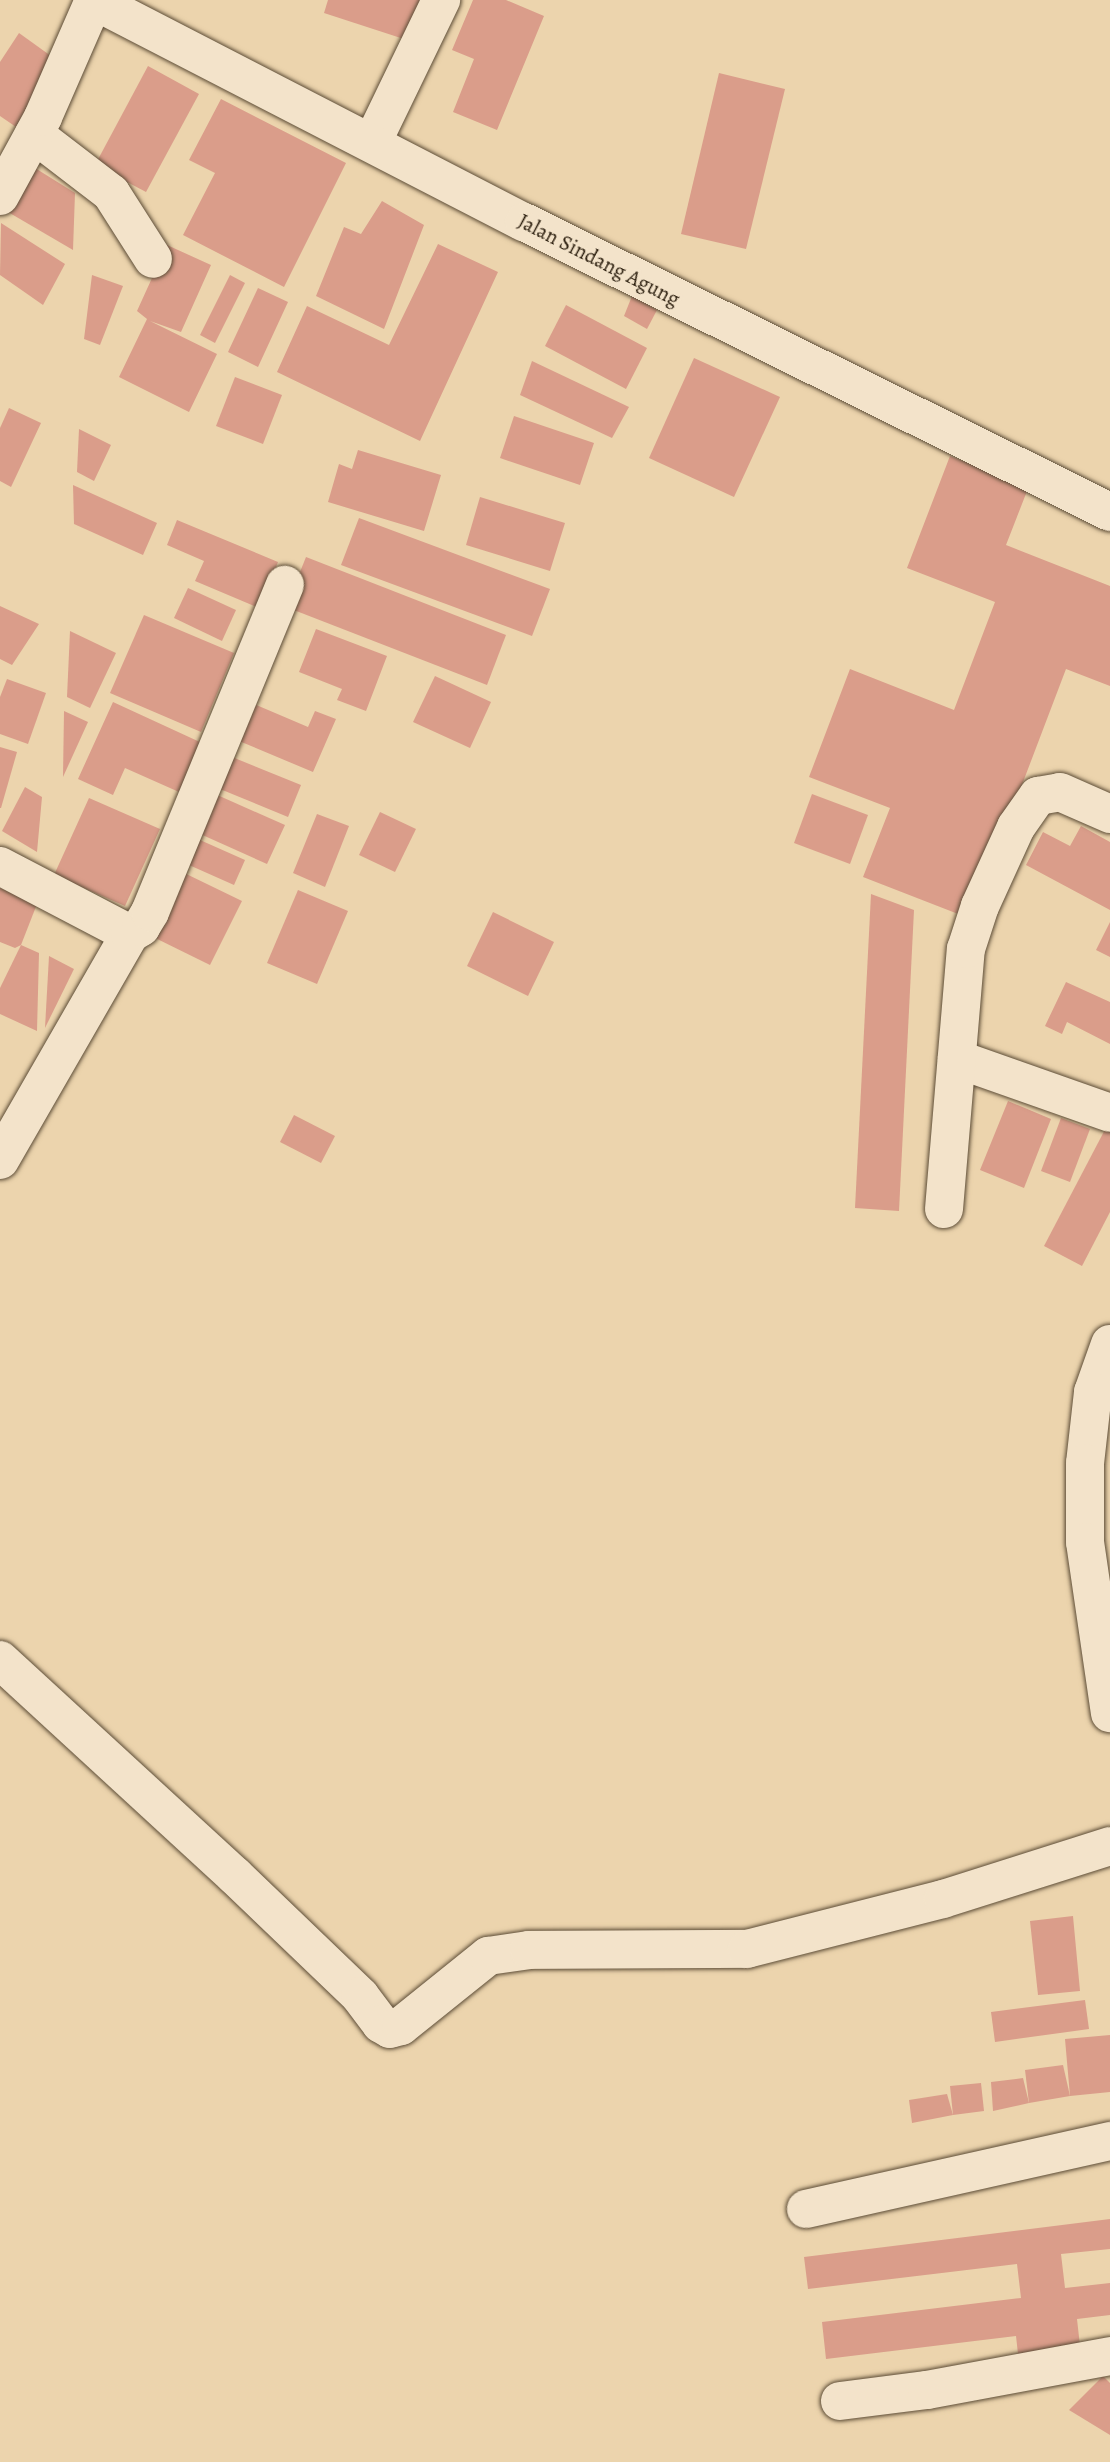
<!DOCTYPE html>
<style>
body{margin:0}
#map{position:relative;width:1110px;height:2462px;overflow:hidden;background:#ecd4ad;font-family:Alegreya,serif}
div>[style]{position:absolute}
.building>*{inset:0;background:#da9d8a}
.roads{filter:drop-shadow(0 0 2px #5c4c36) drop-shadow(0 0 2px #5c4c36)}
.minor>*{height:38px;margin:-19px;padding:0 19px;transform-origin:19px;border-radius:19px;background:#f3e3ca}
.secondary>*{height:38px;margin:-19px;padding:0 19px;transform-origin:19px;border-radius:19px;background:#f3e3ca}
span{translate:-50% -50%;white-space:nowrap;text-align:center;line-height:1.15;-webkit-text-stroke:6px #f3e3ca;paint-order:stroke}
.street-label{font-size:21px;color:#2c1f0f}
</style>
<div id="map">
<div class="building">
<div style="clip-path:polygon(328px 0,423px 0,410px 41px,324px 13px)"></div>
<div style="clip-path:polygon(473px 0,506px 0,544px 16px,497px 130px,453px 112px,474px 59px,452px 50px)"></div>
<div style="clip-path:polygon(19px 33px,51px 56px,19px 129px,0 116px,0 62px)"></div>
<div style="clip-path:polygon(148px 66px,199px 94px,146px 192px,95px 165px)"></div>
<div style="clip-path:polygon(719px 73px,785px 89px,746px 249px,681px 234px)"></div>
<div style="clip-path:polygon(221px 99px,346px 163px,284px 287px,183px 235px,215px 173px,189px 160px)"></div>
<div style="clip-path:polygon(35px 168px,75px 193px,73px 250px,8px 212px)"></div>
<div style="clip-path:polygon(382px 201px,424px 225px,384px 329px,316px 296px,344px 227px,361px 234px)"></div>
<div style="clip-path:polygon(1px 223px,65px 264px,43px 305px,0 275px)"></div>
<div style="clip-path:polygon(438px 244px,498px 272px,420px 441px,277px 372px,307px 306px,389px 345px)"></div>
<div style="clip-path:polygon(167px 245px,211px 265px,181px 332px,150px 321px,217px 354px,189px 412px,119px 377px,147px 319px,137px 311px)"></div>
<div style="clip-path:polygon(92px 275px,123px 286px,100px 345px,84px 339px)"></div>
<div style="clip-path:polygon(230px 275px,245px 283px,215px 343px,200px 335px)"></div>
<div style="clip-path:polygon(258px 288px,288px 302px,258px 367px,228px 352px)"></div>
<div style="clip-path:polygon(632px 296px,657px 310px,647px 329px,624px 316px)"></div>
<div style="clip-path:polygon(566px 305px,647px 348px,626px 389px,545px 346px)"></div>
<div style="clip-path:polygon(694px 358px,780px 397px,734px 497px,649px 458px)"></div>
<div style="clip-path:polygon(532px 361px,629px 407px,612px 438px,520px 395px)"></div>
<div style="clip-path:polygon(235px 377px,282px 395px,263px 444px,216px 426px)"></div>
<div style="clip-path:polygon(9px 408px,41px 423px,11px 487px,0 481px,0 428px)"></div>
<div style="clip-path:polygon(514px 416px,594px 443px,580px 485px,500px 458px)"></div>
<div style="clip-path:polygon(79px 429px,111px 445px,94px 481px,77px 472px)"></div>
<div style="clip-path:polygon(358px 450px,441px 475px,424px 531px,328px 502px,339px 464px,352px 469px)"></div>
<div style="clip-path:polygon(950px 456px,1029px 486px,1006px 545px,1110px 586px,1110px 686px,1066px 669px,971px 919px,863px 877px,890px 808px,809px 777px,850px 669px,954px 710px,995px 602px,907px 568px)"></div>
<div style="clip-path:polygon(73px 485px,157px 523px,143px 555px,74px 524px)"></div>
<div style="clip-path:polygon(480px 497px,565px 523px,550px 571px,466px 545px)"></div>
<div style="clip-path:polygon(359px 518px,550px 589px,532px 636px,341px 565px)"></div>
<div style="clip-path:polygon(177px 520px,278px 562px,259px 608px,195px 581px,204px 561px,167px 545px)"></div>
<div style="clip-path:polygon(306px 557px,506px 635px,487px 685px,286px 607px)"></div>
<div style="clip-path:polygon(188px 588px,236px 610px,222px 641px,174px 618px)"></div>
<div style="clip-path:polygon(0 606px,39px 624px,12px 665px,0 659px)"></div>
<div style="clip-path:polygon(144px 615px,234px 653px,201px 732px,110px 693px)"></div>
<div style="clip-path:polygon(316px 629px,387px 656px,366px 711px,337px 700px,342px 689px,299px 672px)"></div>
<div style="clip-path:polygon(70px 631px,116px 653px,90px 708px,67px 697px)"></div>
<div style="clip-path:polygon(435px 676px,491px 702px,470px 748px,413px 722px)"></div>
<div style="clip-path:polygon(7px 679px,46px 693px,28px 744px,0 734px,0 697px)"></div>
<div style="clip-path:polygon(113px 702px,202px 743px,179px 792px,125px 768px,113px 795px,78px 779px)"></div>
<div style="clip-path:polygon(254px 704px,308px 727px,315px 711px,336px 719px,313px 772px,239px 741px)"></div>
<div style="clip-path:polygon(64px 711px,88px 722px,63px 777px)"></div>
<div style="clip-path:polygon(0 747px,17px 752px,1px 808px,0 808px)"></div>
<div style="clip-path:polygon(232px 757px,301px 785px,288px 817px,220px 789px)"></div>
<div style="clip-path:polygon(25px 787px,42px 797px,37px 852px,2px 831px)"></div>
<div style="clip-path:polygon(215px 794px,285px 825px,267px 864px,198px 833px)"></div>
<div style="clip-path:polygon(812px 794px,868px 815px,850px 864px,794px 843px)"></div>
<div style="clip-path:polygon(89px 798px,160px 829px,125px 906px,54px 875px)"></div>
<div style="clip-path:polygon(380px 812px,416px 829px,395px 872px,359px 855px)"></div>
<div style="clip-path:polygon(317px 814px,349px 826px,325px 887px,293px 873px)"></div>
<div style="clip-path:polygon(1081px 826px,1110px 842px,1110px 910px,1026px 865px,1043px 832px,1070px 846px)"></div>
<div style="clip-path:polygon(191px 836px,245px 860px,234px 885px,180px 861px)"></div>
<div style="clip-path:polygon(176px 869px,242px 901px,210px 965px,145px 933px)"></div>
<div style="clip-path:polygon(0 888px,37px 904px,21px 945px,15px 948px,0 942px)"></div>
<div style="clip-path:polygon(298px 890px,348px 911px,317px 984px,267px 963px)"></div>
<div style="clip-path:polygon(871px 894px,914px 910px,899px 1211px,855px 1208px)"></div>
<div style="clip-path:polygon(493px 912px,554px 942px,528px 996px,467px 966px)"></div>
<div style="clip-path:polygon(1110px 922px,1110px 957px,1096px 950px)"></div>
<div style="clip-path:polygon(21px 945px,39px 953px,37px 1031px,0 1014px,0 988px)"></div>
<div style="clip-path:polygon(49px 956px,74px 969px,45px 1028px)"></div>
<div style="clip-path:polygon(1066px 982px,1110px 1002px,1110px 1044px,1067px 1022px,1062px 1034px,1045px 1026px)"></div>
<div style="clip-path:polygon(1008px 1101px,1051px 1119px,1024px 1188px,980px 1170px)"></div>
<div style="clip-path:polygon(294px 1115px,335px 1136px,321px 1163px,280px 1142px)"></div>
<div style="clip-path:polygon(1061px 1118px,1090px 1129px,1070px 1182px,1041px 1171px)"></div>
<div style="clip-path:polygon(1110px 1120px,1110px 1212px,1082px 1266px,1044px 1246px)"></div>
<div style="clip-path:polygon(1073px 1916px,1080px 1991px,1038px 1995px,1030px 1921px)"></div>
<div style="clip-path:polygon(1085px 2000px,1089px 2029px,995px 2042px,991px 2012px)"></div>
<div style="clip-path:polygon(1110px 2035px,1110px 2092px,1070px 2096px,1065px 2039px)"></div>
<div style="clip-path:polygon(1063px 2065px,1070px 2096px,1029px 2103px,1025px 2070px)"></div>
<div style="clip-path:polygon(1023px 2078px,1029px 2103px,993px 2111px,991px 2082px)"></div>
<div style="clip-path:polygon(981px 2083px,984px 2111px,953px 2115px,950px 2086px)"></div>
<div style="clip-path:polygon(947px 2094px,953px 2115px,912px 2123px,909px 2100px)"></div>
<div style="clip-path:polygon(1110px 2219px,1110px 2249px,1061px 2254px,1065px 2288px,1110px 2283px,1110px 2315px,1077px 2319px,1081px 2355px,1019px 2363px,1016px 2336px,826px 2359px,822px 2322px,1021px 2298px,1017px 2264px,808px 2289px,804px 2257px)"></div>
<div style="clip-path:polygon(1103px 2376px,1110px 2383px,1110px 2435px,1069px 2410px)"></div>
</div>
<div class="roads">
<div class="minor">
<div style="left:34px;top:134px;width:97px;rotate:37.5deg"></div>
<div style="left:111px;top:193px;width:78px;rotate:57.5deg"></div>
<div style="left:372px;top:143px;width:159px;rotate:-64.2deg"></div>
<div style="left:0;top:196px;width:90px;rotate:-61.4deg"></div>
<div style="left:43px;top:117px;width:128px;rotate:-66.4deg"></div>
<div style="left:0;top:866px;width:147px;rotate:27.6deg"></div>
<div style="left:957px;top:1059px;width:162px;rotate:19.4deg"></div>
<div style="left:0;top:1160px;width:261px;rotate:-60.1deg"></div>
<div style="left:130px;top:934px;width:13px;rotate:-32deg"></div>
<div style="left:141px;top:927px;width:17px;rotate:-59deg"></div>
<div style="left:150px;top:912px;width:354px;rotate:-67.6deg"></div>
<div style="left:944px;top:1209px;width:261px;rotate:-85.2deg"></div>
<div style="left:966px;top:949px;width:45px;rotate:-72deg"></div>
<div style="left:980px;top:906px;width:87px;rotate:-65.5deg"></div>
<div style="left:1016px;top:827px;width:38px;rotate:-55deg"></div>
<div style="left:1038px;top:796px;width:22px;rotate:-10deg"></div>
<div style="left:1060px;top:792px;width:55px;rotate:23.7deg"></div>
<div style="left:1110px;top:1344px;width:51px;rotate:109.5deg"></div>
<div style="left:1093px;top:1392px;width:71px;rotate:96.4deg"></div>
<div style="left:1085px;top:1463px;width:79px;rotate:90deg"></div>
<div style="left:1085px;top:1542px;width:173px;rotate:81.7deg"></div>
<div style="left:0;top:1660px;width:318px;rotate:42.6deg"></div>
<div style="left:234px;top:1875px;width:175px;rotate:43.8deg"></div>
<div style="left:360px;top:1996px;width:35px;rotate:53deg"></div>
<div style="left:381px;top:2024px;width:10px;rotate:29deg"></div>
<div style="left:390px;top:2029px;width:11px;rotate:-15deg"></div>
<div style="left:401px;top:2026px;width:112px;rotate:-38.8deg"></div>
<div style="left:488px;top:1956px;width:41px;rotate:-8.3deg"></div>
<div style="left:529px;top:1950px;width:218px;rotate:-0.3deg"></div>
<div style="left:747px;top:1949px;width:202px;rotate:-14.3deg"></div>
<div style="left:943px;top:1899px;width:175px;rotate:-17.6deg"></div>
<div style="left:806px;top:2209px;width:312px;rotate:-12.6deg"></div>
<div style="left:840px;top:2401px;width:88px;rotate:-7.2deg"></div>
<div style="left:927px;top:2390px;width:186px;rotate:-10.5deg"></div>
</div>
<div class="secondary">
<div style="left:93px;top:0;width:485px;rotate:27.3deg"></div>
<div style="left:524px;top:222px;width:654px;rotate:26.33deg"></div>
</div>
</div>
<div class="street-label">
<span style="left:599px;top:260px;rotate:27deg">Jalan Sindang Agung</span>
</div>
</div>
